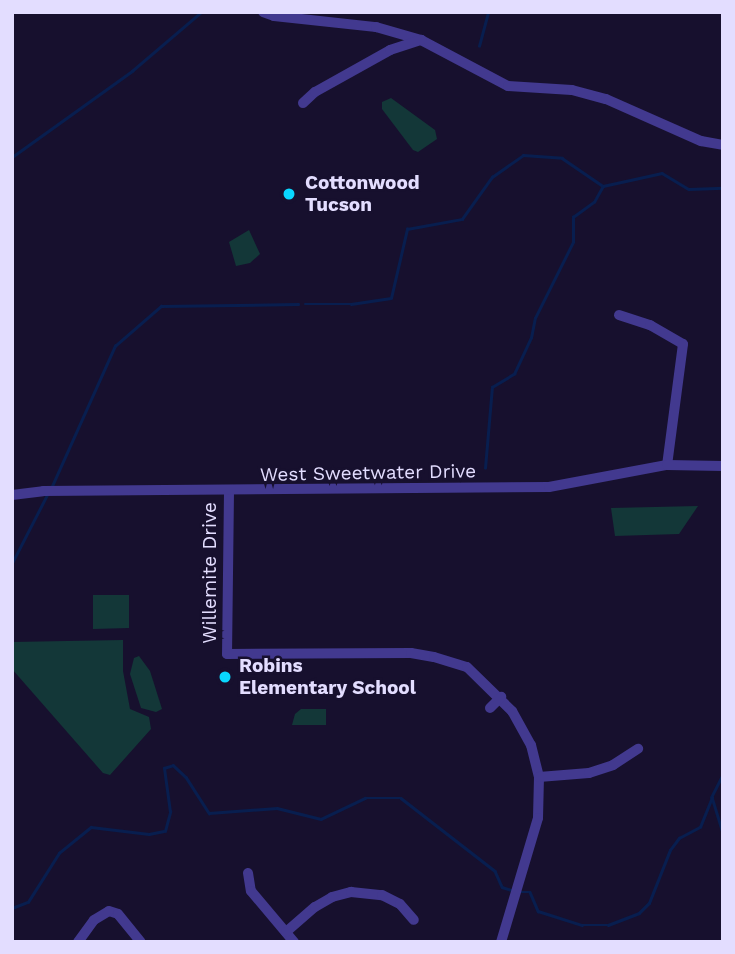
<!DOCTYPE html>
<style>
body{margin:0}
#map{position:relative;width:735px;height:954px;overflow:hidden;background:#17102e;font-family:"Work Sans",sans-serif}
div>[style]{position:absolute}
.green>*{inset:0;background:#133738}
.stream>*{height:2.5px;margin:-1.25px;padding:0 1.25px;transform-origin:1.25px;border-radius:1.25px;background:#081e4f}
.minor>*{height:10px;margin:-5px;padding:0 5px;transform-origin:5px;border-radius:5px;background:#42398f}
.dots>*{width:19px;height:19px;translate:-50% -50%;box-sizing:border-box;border:4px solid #17102e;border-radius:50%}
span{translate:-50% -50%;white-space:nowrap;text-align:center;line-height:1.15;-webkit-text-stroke:5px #17102e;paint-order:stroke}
.poi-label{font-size:19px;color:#e3ddff;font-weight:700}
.left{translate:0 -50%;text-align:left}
.street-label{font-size:19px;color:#e3ddff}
.frame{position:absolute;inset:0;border:14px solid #e3ddff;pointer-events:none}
</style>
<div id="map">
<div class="green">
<div style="clip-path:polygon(391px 98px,435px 130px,437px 139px,418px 152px,413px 150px,382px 109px,382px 102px)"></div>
<div style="clip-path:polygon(249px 230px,260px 254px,250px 263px,236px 266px,229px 242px)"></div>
<div style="clip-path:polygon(698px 506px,679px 534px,615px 536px,611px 508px)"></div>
<div style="clip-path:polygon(93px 595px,129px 595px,129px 628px,93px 629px)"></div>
<div style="clip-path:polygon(123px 640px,123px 671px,130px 709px,149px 717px,151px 729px,110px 775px,103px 773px,12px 669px,12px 642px)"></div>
<div style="clip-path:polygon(139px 656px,150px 671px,162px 709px,156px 712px,141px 708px,130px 674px,134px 658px)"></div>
<div style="clip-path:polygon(301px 709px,326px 709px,326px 725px,292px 725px,295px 714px)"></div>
</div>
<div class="stream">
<div style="left:479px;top:46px;width:35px;rotate:-75deg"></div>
<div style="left:12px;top:157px;width:148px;rotate:-35.6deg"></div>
<div style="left:132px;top:71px;width:91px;rotate:-40.5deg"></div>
<div style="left:305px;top:304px;width:46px"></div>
<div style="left:351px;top:304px;width:40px;rotate:-8.5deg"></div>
<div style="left:391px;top:298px;width:71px;rotate:-76.9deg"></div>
<div style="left:407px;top:229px;width:56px;rotate:-10.3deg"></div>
<div style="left:462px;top:219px;width:52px;rotate:-54.5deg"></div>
<div style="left:492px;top:177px;width:38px;rotate:-35deg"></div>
<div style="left:523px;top:155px;width:39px;rotate:4deg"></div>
<div style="left:562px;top:158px;width:50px;rotate:34.3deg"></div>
<div style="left:485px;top:468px;width:81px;rotate:-85.1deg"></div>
<div style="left:492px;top:387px;width:26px;rotate:-31deg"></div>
<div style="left:514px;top:374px;width:40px;rotate:-65deg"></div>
<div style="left:531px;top:338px;width:20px;rotate:-79deg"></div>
<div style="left:535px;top:318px;width:85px;rotate:-63.4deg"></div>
<div style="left:573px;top:242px;width:25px;rotate:-90deg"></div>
<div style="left:573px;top:217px;width:26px;rotate:-36deg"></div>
<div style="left:594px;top:202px;width:18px;rotate:-61deg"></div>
<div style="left:603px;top:186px;width:60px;rotate:-12.4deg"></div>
<div style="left:662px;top:173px;width:31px;rotate:31deg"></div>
<div style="left:689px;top:189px;width:34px;rotate:-2deg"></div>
<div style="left:52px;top:486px;width:154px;rotate:-65.8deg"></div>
<div style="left:115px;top:346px;width:61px;rotate:-41deg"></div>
<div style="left:161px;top:306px;width:137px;rotate:-0.8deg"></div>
<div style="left:12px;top:563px;width:76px;rotate:-62.8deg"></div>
<div style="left:723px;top:775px;width:25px;rotate:117deg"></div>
<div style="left:712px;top:797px;width:37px;rotate:73deg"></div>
<div style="left:518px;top:892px;width:12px"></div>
<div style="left:530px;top:892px;width:21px;rotate:67deg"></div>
<div style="left:538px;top:911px;width:46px;rotate:17.7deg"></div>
<div style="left:582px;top:925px;width:26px"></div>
<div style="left:608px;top:925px;width:33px;rotate:-21deg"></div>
<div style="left:639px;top:913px;width:14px;rotate:-45deg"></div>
<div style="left:649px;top:903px;width:57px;rotate:-68.4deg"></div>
<div style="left:670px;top:850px;width:15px;rotate:-53deg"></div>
<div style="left:679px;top:838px;width:24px;rotate:-28deg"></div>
<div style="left:700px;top:827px;width:32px;rotate:-68deg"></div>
<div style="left:12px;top:908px;width:17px;rotate:-21deg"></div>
<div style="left:28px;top:902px;width:58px;rotate:-57.7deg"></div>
<div style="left:59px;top:853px;width:41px;rotate:-39.1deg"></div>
<div style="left:91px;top:827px;width:58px;rotate:6.9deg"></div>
<div style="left:149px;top:834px;width:16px;rotate:-11deg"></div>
<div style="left:165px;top:831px;width:20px;rotate:-75deg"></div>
<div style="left:170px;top:812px;width:44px;rotate:-97.8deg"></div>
<div style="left:164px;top:768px;width:9px;rotate:-18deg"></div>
<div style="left:173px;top:765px;width:18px;rotate:43deg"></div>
<div style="left:186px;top:777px;width:43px;rotate:57.4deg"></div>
<div style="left:209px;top:813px;width:68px;rotate:-4.2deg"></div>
<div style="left:277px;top:808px;width:45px;rotate:14deg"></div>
<div style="left:321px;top:819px;width:49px;rotate:-25.5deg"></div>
<div style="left:365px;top:798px;width:36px"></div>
<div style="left:401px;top:798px;width:119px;rotate:37.8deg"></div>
<div style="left:495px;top:871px;width:17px;rotate:66deg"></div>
<div style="left:502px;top:887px;width:9px;rotate:18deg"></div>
</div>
<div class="minor">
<div style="left:263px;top:12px;width:12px;rotate:20deg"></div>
<div style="left:274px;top:16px;width:103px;rotate:6.2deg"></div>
<div style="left:376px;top:27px;width:47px;rotate:16.1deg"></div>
<div style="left:421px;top:40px;width:98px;rotate:27.9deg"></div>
<div style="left:508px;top:86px;width:64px;rotate:3.6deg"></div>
<div style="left:572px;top:90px;width:35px;rotate:15deg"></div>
<div style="left:606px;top:99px;width:104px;rotate:23.9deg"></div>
<div style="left:701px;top:141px;width:22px;rotate:10deg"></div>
<div style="left:303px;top:103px;width:16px;rotate:-43deg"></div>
<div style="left:315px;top:92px;width:86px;rotate:-29.2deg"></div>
<div style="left:390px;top:50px;width:33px;rotate:-18deg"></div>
<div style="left:619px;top:315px;width:33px;rotate:18deg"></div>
<div style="left:650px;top:325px;width:38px;rotate:30deg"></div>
<div style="left:683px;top:344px;width:122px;rotate:97.5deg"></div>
<div style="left:229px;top:492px;width:162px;rotate:90.7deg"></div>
<div style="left:227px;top:654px;width:184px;rotate:-0.3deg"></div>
<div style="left:411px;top:653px;width:23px;rotate:10deg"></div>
<div style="left:434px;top:657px;width:34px;rotate:17deg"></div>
<div style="left:467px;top:667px;width:63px;rotate:44.4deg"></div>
<div style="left:512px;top:711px;width:39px;rotate:61deg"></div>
<div style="left:531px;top:745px;width:33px;rotate:76deg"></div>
<div style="left:539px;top:777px;width:41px;rotate:91.4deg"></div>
<div style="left:538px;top:818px;width:129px;rotate:106.6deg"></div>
<div style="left:12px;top:495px;width:31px;rotate:-7deg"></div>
<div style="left:43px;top:491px;width:506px;rotate:-0.45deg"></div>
<div style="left:549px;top:487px;width:120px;rotate:-10.6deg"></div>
<div style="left:667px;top:465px;width:56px;rotate:1deg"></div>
<div style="left:490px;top:708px;width:16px;rotate:-45deg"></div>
<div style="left:539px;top:777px;width:50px;rotate:-4.6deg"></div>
<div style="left:589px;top:773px;width:25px;rotate:-18deg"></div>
<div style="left:613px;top:765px;width:30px;rotate:-33deg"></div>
<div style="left:248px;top:873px;width:18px;rotate:81deg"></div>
<div style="left:251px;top:891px;width:67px;rotate:49.9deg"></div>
<div style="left:109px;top:911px;width:9px;rotate:18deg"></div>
<div style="left:118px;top:914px;width:36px;rotate:51deg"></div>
<div style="left:286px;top:932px;width:38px;rotate:-41deg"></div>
<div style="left:315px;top:907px;width:20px;rotate:-30deg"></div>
<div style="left:332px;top:897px;width:20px;rotate:-15deg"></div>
<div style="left:351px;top:892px;width:31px;rotate:6deg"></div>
<div style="left:382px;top:895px;width:20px;rotate:27deg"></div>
<div style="left:400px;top:904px;width:21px;rotate:49deg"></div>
<div style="left:78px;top:942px;width:27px;rotate:-54deg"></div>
<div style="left:94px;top:920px;width:17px;rotate:-31deg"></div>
</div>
<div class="dots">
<div style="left:289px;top:194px;background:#09d7ff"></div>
<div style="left:225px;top:677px;background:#09d7ff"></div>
</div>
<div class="poi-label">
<span class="left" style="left:305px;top:194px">Cottonwood<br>Tucson</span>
<span class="left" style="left:239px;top:677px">Robins<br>Elementary School</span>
</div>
<div class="street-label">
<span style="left:368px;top:473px;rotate:-1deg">West Sweetwater Drive</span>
<span style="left:210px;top:573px;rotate:-90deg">Willemite Drive</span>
</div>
<div class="frame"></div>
</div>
